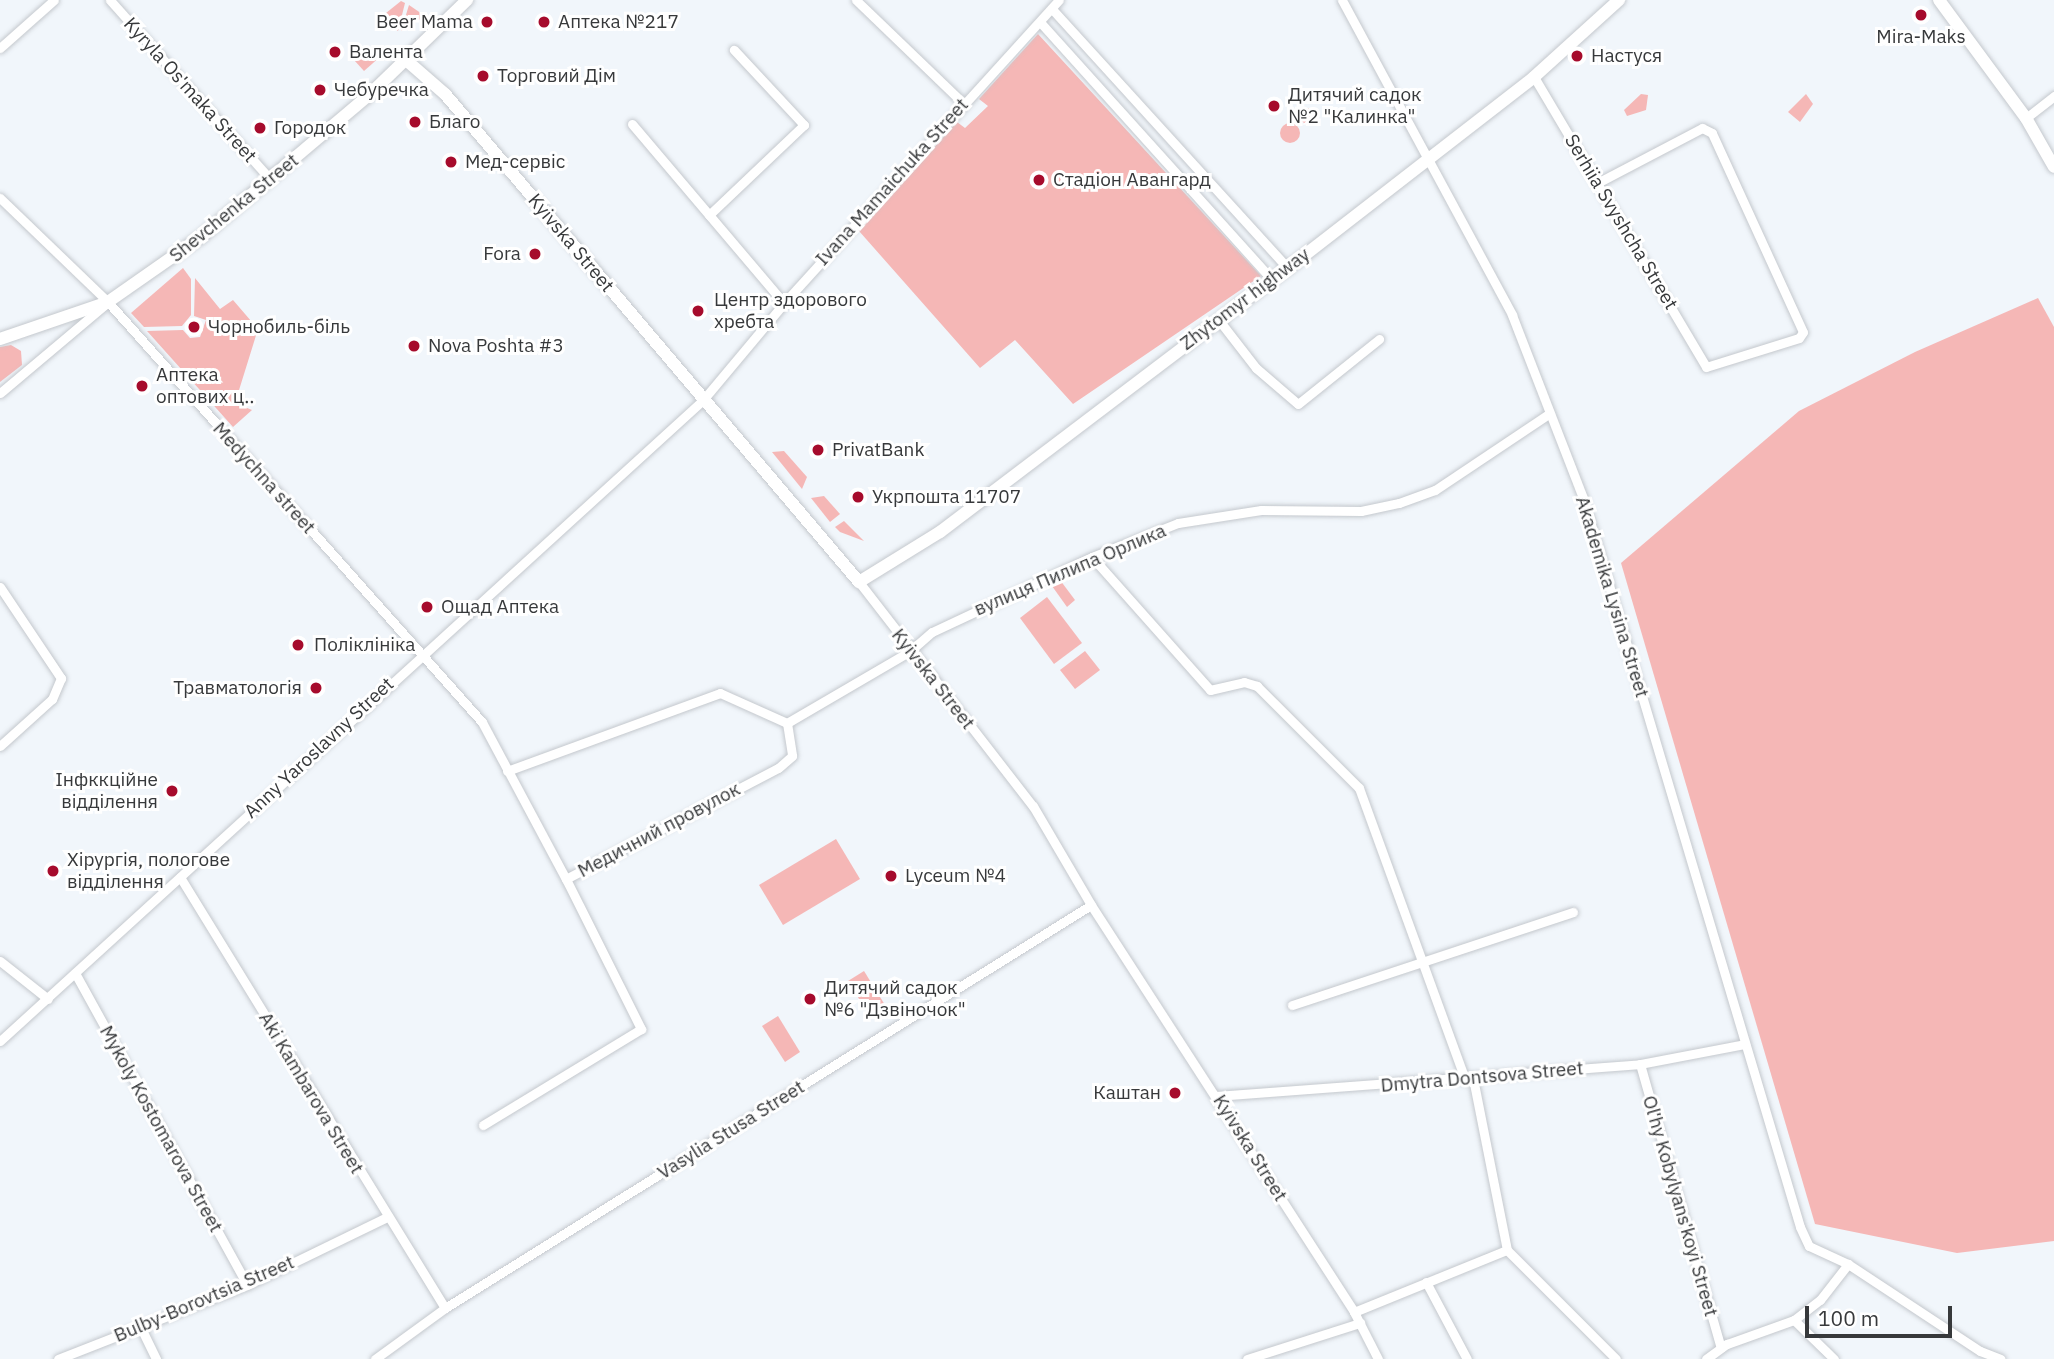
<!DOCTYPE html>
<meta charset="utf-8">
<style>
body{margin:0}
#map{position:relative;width:2054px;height:1359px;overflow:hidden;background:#f1f6fb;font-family:"IBM Plex Sans",sans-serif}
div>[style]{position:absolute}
.green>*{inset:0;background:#f5b7b6}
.round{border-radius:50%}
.roads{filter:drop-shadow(0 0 2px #c4c8cd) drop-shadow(0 0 2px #c4c8cd)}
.street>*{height:9px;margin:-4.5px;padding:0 4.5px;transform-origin:4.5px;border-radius:4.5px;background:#fff}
.secondary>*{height:12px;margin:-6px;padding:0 6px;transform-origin:6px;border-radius:6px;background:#fff}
.dots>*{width:19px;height:19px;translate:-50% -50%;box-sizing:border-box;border:4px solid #fff;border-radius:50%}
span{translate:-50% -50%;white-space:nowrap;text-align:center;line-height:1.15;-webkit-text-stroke:6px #fff;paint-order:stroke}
.poi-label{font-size:19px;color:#37393b}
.right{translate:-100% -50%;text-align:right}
.left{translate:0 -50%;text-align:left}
.street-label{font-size:19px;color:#37393b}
.scale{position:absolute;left:1805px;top:1306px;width:147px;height:32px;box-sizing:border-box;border:4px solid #37393b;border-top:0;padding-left:9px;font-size:21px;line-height:24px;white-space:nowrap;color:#37393b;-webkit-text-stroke:5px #fff;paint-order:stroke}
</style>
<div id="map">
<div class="green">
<div style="clip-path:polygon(401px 1px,405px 3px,398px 31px,381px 17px)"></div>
<div style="clip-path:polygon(409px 5px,425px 16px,401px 31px)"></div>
<div style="clip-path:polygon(1038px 34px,1261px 276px,1073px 404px,1015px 340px,980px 368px,859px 231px,957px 122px,965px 128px,988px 106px,979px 99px)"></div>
<div style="clip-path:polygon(376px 51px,381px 56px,364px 71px,354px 60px)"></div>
<div style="clip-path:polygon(1641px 94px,1648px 95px,1646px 110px,1627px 116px,1624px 110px)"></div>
<div style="clip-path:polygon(1806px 94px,1813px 104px,1800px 122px,1788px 112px)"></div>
<div class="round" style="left:1300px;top:108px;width:16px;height:16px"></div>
<div class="round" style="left:1280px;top:123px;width:20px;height:20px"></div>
<div style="clip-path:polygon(183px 268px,191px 279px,191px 315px,182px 326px,144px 327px,131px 313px)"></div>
<div style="clip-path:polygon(195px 278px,220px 309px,233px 300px,258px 329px,235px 403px,252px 410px,233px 427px,147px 331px,183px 330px,190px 338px,200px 337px,206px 320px,194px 316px)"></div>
<div style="clip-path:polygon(2038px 298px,2054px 327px,2054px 1241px,1957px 1253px,1815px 1224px,1621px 563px,1799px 411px,1915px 352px)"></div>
<div style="clip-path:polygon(11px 345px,21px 351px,22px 365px,0 382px,0 347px)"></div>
<div style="clip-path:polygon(784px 451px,807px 477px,802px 489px,772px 452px)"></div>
<div style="clip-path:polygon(824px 496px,840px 514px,830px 522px,811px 498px)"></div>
<div style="clip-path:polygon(844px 521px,864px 541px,840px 532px,835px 527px)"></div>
<div style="clip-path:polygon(1060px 580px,1075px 600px,1067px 607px,1052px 586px)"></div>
<div style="clip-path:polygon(1047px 597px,1082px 643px,1054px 664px,1020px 618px)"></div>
<div style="clip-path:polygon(1085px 651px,1100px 670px,1075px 689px,1060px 670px)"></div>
<div style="clip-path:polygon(836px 839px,860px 879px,783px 925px,759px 885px)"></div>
<div style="clip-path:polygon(864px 971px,885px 1005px,869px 1015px,848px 981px)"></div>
<div style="clip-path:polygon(778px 1016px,800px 1052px,785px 1062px,762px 1026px)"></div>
</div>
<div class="roads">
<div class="street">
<div style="left:110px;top:0;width:241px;rotate:48.2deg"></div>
<div style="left:856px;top:0;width:149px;rotate:43.9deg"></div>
<div style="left:1342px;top:0;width:358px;rotate:61.6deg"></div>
<div style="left:1512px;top:315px;width:199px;rotate:68.8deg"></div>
<div style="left:1584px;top:501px;width:757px;rotate:73.43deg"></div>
<div style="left:1800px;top:1227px;width:21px;rotate:65deg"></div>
<div style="left:1809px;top:1246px;width:43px;rotate:24.8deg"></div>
<div style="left:1848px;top:1264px;width:158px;rotate:33.4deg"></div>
<div style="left:1980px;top:1351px;width:22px;rotate:21deg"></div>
<div style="left:1052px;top:9px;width:350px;rotate:47.7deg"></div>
<div style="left:1040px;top:22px;width:347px;rotate:48deg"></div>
<div style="left:0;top:48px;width:72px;rotate:-41.6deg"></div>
<div style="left:1534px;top:77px;width:337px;rotate:59.3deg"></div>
<div style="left:1706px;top:367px;width:97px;rotate:-17.3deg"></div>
<div style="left:1799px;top:338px;width:7px;rotate:-56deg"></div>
<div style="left:1803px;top:332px;width:219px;rotate:-114.6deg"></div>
<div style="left:1712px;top:133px;width:11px;rotate:-153deg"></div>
<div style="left:1702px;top:128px;width:116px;rotate:152.3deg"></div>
<div style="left:2026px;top:118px;width:36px;rotate:-38deg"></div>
<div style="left:632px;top:124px;width:235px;rotate:49.7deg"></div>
<div style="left:0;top:198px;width:150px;rotate:43.9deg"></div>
<div style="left:108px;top:302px;width:562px;rotate:48.32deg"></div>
<div style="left:482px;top:722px;width:178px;rotate:61.9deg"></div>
<div style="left:566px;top:879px;width:168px;rotate:63.4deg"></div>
<div style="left:641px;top:1029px;width:185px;rotate:148.7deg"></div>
<div style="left:709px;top:215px;width:131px;rotate:-43.5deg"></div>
<div style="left:804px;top:125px;width:103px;rotate:-133deg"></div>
<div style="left:1218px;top:319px;width:62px;rotate:52.2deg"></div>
<div style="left:1256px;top:368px;width:55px;rotate:40.6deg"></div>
<div style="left:1298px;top:404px;width:104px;rotate:-38.7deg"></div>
<div style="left:0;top:393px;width:140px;rotate:-40.1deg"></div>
<div style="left:1092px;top:557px;width:178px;rotate:48.4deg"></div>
<div style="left:1210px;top:690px;width:35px;rotate:-13deg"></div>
<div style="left:1244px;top:682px;width:14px;rotate:17deg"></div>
<div style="left:1257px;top:686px;width:144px;rotate:45deg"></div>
<div style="left:1359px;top:788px;width:311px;rotate:70deg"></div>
<div style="left:859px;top:582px;width:284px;rotate:52.2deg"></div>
<div style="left:1033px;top:806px;width:115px;rotate:59.6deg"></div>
<div style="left:1091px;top:905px;width:485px;rotate:57.1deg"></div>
<div style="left:1354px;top:1312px;width:53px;rotate:62.9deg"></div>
<div style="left:0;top:587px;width:110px;rotate:56.2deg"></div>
<div style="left:61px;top:678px;width:23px;rotate:113deg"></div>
<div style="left:52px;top:699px;width:70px;rotate:137.9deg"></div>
<div style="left:787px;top:723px;width:143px;rotate:-30.3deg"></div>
<div style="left:910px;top:651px;width:29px;rotate:-41deg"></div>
<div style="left:932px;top:632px;width:177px;rotate:-25.1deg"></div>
<div style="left:1092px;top:557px;width:92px;rotate:-21.6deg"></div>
<div style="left:1178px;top:523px;width:84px;rotate:-8.9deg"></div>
<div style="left:1261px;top:510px;width:100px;rotate:0.6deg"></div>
<div style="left:1361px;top:511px;width:39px;rotate:-12deg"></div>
<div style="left:1399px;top:503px;width:38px;rotate:-20deg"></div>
<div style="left:1435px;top:490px;width:138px;rotate:-33.8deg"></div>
<div style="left:507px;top:771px;width:227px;rotate:-20.1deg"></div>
<div style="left:720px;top:693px;width:73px;rotate:24.1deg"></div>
<div style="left:787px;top:723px;width:33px;rotate:81deg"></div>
<div style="left:792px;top:756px;width:18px;rotate:139deg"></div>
<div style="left:778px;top:768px;width:239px;rotate:152.4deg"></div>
<div style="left:180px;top:877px;width:506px;rotate:58.41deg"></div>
<div style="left:0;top:961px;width:61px;rotate:38.4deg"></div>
<div style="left:75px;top:973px;width:356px;rotate:61.1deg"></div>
<div style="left:1292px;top:1005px;width:296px;rotate:-18.3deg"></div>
<div style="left:0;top:1041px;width:951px;rotate:-42.36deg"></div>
<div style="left:703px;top:400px;width:126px;rotate:-50.1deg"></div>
<div style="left:784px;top:303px;width:409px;rotate:-47.8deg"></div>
<div style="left:1640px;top:1064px;width:295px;rotate:74.1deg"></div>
<div style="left:1217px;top:1096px;width:424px;rotate:-4.3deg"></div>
<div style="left:1640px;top:1064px;width:107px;rotate:-10.8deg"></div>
<div style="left:1507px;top:1250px;width:154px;rotate:45deg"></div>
<div style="left:1426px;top:1282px;width:87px;rotate:62deg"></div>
<div style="left:1354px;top:1312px;width:165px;rotate:-22.1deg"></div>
<div style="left:1507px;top:1250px;width:174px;rotate:-101.2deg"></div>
<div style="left:1794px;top:1320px;width:56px;rotate:44.3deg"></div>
<div style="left:140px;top:1326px;width:37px;rotate:64deg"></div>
<div style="left:58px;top:1359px;width:203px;rotate:-21.4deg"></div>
<div style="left:247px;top:1285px;width:156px;rotate:-25.9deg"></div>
<div style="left:375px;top:1359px;width:87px;rotate:-36.1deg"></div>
<div style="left:445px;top:1308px;width:761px;rotate:-31.96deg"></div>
<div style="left:1247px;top:1359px;width:119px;rotate:-17.7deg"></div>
<div style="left:1706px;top:1359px;width:26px;rotate:-36deg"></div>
<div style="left:1727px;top:1344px;width:71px;rotate:-19.7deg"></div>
<div style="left:1794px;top:1320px;width:33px;rotate:-38deg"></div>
<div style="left:1820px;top:1300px;width:46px;rotate:-52.1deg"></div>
</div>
<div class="secondary">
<div style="left:1939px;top:0;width:147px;rotate:53.6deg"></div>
<div style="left:2026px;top:118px;width:56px;rotate:60.3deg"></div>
<div style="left:406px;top:60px;width:52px;rotate:41.1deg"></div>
<div style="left:445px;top:94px;width:640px;rotate:49.69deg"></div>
<div style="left:859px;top:582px;width:95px;rotate:-31.7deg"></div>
<div style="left:940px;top:532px;width:437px;rotate:-37.2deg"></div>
<div style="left:1288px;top:268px;width:311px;rotate:-37.8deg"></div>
<div style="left:1534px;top:77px;width:115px;rotate:-42.2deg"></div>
<div style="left:0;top:339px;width:114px;rotate:-18.9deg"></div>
<div style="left:108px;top:302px;width:113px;rotate:-35deg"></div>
<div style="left:201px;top:237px;width:219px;rotate:-40.2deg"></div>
<div style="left:368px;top:96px;width:138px;rotate:-44.1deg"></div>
</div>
</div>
<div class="dots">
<div style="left:1921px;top:15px;background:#a60b2c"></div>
<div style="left:487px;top:22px;background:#a60b2c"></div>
<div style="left:544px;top:22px;background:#a60b2c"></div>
<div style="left:335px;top:52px;background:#a60b2c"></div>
<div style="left:1577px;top:56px;background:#a60b2c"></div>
<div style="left:483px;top:76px;background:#a60b2c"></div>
<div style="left:320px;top:90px;background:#a60b2c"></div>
<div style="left:1274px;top:106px;background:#a60b2c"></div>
<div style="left:415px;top:122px;background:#a60b2c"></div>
<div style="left:260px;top:128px;background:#a60b2c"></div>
<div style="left:451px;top:162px;background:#a60b2c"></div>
<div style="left:1039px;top:180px;background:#a60b2c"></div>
<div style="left:535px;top:254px;background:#a60b2c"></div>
<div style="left:698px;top:311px;background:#a60b2c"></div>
<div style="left:194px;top:327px;background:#a60b2c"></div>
<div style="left:414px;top:346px;background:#a60b2c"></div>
<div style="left:142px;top:386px;background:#a60b2c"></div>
<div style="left:818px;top:450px;background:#a60b2c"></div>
<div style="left:858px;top:497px;background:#a60b2c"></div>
<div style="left:427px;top:607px;background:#a60b2c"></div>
<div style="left:298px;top:645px;background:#a60b2c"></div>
<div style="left:316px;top:688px;background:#a60b2c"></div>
<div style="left:172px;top:791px;background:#a60b2c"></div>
<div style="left:53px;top:871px;background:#a60b2c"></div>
<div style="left:891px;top:876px;background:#a60b2c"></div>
<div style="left:810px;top:999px;background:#a60b2c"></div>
<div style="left:1175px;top:1093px;background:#a60b2c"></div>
</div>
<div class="poi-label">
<span class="right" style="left:473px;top:22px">Beer Mama</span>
<span class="left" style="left:558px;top:22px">Аптека №217</span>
<span style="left:1921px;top:37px">Mira-Maks</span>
<span class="left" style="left:349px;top:52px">Валента</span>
<span class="left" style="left:1591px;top:56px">Настуся</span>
<span class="left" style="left:497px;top:76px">Торговий Дім</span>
<span class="left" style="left:334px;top:90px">Чебуречка</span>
<span class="left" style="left:1288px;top:106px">Дитячий садок<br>№2 "Калинка"</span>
<span class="left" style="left:429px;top:122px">Благо</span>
<span class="left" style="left:274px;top:128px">Городок</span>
<span class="left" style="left:465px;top:162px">Мед-сервіс</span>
<span class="left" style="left:1053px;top:180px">Стадіон Авангард</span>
<span class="right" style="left:521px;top:254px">Fora</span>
<span class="left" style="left:714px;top:311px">Центр здорового<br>хребта</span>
<span class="left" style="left:208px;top:327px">Чорнобиль-біль</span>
<span class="left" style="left:428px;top:346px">Nova Poshta #3</span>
<span class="left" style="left:156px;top:386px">Аптека<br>оптових ц‥</span>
<span class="left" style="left:832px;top:450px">PrivatBank</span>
<span class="left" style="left:872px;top:497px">Укрпошта 11707</span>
<span class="left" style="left:441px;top:607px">Ощад Аптека</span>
<span class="left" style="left:314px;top:645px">Поліклініка</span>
<span class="right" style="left:302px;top:688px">Травматологія</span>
<span class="right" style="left:158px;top:791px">Інфккційне<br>відділення</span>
<span class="left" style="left:67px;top:871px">Хірургія, пологове<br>відділення</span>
<span class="left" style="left:905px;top:876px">Lyceum №4</span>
<span class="left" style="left:824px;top:999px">Дитячий садок<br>№6 "Дзвіночок"</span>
<span class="right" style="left:1161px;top:1093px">Каштан</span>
</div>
<div class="street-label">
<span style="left:190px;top:90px;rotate:48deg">Kyryla Osʹmaka Street</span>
<span style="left:892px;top:182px;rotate:-48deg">Ivana Mamaichuka Street</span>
<span style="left:234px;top:208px;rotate:-39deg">Shevchenka Street</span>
<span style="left:1621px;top:222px;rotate:59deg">Serhiia Svyshcha Street</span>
<span style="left:571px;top:243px;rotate:50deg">Kyivska Street</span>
<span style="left:1245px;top:299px;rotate:-37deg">Zhytomyr highway</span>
<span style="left:264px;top:478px;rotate:48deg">Medychna street</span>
<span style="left:1070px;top:570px;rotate:-23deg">вулиця Пилипа Орлика</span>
<span style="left:1612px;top:597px;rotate:73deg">Akademika Lysina Street</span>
<span style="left:933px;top:679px;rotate:52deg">Kyivska Street</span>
<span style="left:319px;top:748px;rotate:-43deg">Anny Yaroslavny Street</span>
<span style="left:659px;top:830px;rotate:-28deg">Медичний провулок</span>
<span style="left:1482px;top:1077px;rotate:-5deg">Dmytra Dontsova Street</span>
<span style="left:311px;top:1093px;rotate:59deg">Aki Kambarova Street</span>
<span style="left:161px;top:1129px;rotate:61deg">Mykoly Kostomarova Street</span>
<span style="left:731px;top:1130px;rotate:-32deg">Vasylia Stusa Street</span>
<span style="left:1250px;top:1148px;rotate:58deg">Kyivska Street</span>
<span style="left:1680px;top:1206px;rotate:74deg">Olʹhy Kobylyansʹkoyi Street</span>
<span style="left:204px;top:1299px;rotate:-23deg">Bulby-Borovtsia Street</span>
</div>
<div class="scale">100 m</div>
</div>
